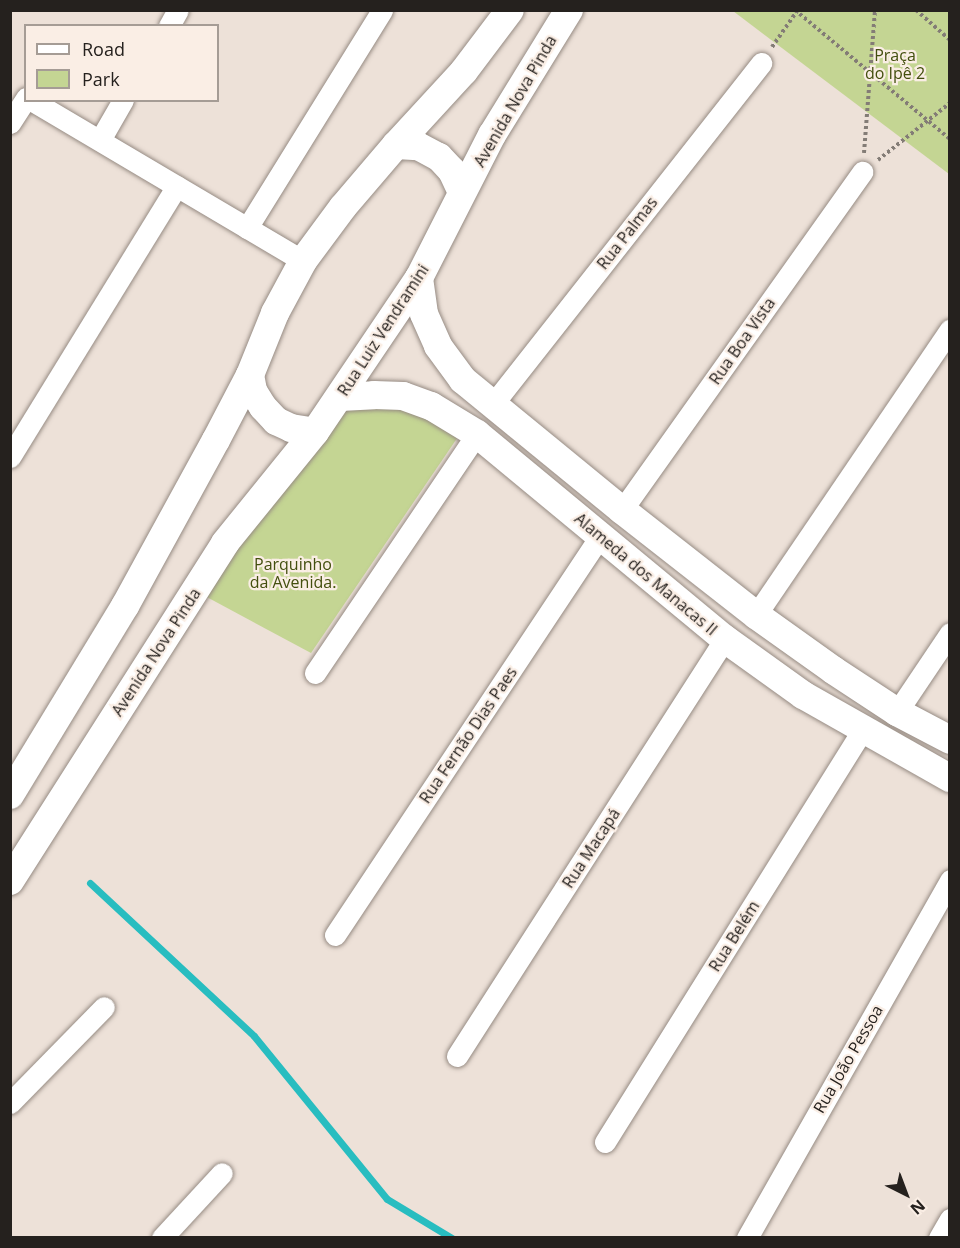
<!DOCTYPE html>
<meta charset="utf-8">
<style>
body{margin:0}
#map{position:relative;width:960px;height:1248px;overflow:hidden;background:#ede1d8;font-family:"Open Sans",sans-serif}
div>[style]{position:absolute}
.green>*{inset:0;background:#c4d593}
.stream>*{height:7px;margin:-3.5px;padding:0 3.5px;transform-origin:3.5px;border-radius:3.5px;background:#28bdc0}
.path>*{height:4px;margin-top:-2px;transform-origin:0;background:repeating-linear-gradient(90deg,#837c76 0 3px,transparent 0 6px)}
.roads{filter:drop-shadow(0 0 2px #968b83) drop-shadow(0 0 2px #968b83)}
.street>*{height:21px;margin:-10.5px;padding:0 10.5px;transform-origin:10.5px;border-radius:10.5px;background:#fff}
.secondary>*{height:28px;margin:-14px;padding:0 14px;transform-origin:14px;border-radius:14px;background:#fff}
span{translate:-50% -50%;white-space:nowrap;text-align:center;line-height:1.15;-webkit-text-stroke:4.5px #faeee5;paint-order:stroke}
.park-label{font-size:16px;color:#434f0e}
.street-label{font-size:16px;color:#25211e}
.frame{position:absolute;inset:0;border:12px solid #25211e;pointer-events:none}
.legend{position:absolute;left:24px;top:24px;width:195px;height:78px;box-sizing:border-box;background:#faeee5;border:2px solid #a59c95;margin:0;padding:8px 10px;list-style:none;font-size:18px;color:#25211e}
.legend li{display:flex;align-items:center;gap:12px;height:30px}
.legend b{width:30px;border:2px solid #a59c95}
.north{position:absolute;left:876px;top:1164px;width:60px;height:60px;-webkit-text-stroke:4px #faeee5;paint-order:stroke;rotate:138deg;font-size:16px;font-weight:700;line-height:24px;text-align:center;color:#25211e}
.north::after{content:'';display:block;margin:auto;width:21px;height:27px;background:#25211e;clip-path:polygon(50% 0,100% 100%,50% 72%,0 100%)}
</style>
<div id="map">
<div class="green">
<div style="clip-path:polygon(733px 11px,949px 11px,949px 174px)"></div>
<div style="clip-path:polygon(406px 402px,462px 431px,311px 653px,203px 595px,344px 405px)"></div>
</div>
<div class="stream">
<div style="left:90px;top:883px;width:224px;rotate:43deg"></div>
<div style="left:254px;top:1036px;width:210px;rotate:50.8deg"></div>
<div style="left:387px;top:1199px;width:76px;rotate:31deg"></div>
</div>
<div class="path">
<div style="left:795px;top:10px;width:202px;rotate:39.8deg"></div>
<div style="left:916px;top:10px;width:45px;rotate:41.4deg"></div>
<div style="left:772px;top:47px;width:44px;rotate:-55.2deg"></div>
<div style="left:864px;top:153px;width:143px;rotate:-85.6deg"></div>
<div style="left:878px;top:160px;width:92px;rotate:-38.4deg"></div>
</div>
<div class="roads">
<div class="street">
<div style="left:169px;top:26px;width:18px;rotate:-61deg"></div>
<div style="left:31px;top:100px;width:316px;rotate:30.6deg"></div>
<div style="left:10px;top:123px;width:30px;rotate:-57deg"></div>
<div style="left:100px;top:140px;width:46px;rotate:-60.1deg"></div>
<div style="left:247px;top:228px;width:256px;rotate:-58.2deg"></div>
<div style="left:493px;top:404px;width:434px;rotate:-51.8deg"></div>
<div style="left:10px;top:457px;width:318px;rotate:-58.4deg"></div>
<div style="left:622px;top:510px;width:415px;rotate:-54.6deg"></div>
<div style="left:756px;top:615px;width:345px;rotate:-55.8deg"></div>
<div style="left:315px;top:673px;width:289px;rotate:-55.9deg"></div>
<div style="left:897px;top:712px;width:95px;rotate:-56.1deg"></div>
<div style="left:335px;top:935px;width:480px;rotate:-56.4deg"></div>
<div style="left:457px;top:1056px;width:496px;rotate:-57.3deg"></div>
<div style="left:10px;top:1103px;width:134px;rotate:-45.6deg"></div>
<div style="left:605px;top:1142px;width:487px;rotate:-58deg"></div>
<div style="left:162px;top:1238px;width:88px;rotate:-47.3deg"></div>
<div style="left:747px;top:1238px;width:412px;rotate:-60.4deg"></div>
<div style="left:939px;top:1238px;width:22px;rotate:-60deg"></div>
</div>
<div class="secondary">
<div style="left:396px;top:145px;width:22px;rotate:3deg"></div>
<div style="left:418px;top:146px;width:24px;rotate:28deg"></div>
<div style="left:439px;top:157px;width:19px;rotate:47deg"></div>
<div style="left:452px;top:171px;width:23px;rotate:65deg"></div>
<div style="left:419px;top:278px;width:36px;rotate:82deg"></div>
<div style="left:424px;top:314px;width:35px;rotate:66deg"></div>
<div style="left:438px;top:346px;width:42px;rotate:53.7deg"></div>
<div style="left:463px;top:380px;width:205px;rotate:39.3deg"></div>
<div style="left:622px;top:510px;width:170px;rotate:38.1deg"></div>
<div style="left:756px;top:615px;width:95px;rotate:35.5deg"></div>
<div style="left:833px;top:670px;width:77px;rotate:33.3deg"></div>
<div style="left:897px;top:712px;width:60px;rotate:27.8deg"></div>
<div style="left:250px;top:375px;width:16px;rotate:79deg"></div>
<div style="left:253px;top:391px;width:19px;rotate:58deg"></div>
<div style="left:263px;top:407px;width:19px;rotate:47deg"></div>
<div style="left:276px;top:421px;width:17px;rotate:25deg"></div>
<div style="left:291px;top:428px;width:24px;rotate:9deg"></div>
<div style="left:340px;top:397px;width:34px;rotate:-3deg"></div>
<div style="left:374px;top:395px;width:29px;rotate:2deg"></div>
<div style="left:403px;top:396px;width:30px;rotate:20deg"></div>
<div style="left:431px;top:406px;width:54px;rotate:31.3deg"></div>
<div style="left:477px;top:434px;width:322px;rotate:39.6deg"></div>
<div style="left:725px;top:639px;width:96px;rotate:35.7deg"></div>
<div style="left:803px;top:695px;width:169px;rotate:29.5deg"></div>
<div style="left:10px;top:795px;width:221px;rotate:-58.7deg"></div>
<div style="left:125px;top:606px;width:189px;rotate:-61.3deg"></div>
<div style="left:216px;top:440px;width:73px;rotate:-62.4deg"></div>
<div style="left:250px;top:375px;width:67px;rotate:-68deg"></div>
<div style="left:275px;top:313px;width:59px;rotate:-61.7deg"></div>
<div style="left:303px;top:261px;width:67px;rotate:-53.5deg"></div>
<div style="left:343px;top:207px;width:82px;rotate:-49.5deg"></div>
<div style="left:396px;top:145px;width:100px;rotate:-47.4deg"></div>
<div style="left:464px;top:71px;width:76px;rotate:-53deg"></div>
<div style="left:10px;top:881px;width:401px;rotate:-57.5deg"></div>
<div style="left:225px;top:543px;width:143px;rotate:-51deg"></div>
<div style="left:315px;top:432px;width:186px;rotate:-56deg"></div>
<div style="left:419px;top:278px;width:161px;rotate:-63deg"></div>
<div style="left:492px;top:135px;width:147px;rotate:-58.4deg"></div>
</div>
</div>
<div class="park-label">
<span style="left:895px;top:64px">Praça<br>do Ipê 2</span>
<span style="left:293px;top:573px">Parquinho<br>da Avenida.</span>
</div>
<div class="street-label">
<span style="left:515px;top:101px;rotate:-60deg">Avenida Nova Pinda</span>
<span style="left:627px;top:233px;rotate:-52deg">Rua Palmas</span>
<span style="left:383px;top:330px;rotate:-57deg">Rua Luiz Vendramini</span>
<span style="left:742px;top:341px;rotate:-55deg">Rua Boa Vista</span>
<span style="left:646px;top:574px;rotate:40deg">Alameda dos Manacas II</span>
<span style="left:156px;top:652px;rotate:-57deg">Avenida Nova Pinda</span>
<span style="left:468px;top:735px;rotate:-56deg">Rua Fernão Dias Paes</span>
<span style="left:591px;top:848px;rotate:-57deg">Rua Macapá</span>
<span style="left:734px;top:936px;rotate:-58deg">Rua Belém</span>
<span style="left:848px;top:1059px;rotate:-60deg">Rua João Pessoa</span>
</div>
<div class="frame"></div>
<ul class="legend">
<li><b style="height:8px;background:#fff"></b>Road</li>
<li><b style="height:16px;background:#c4d593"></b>Park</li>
</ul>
<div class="north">N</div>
</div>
